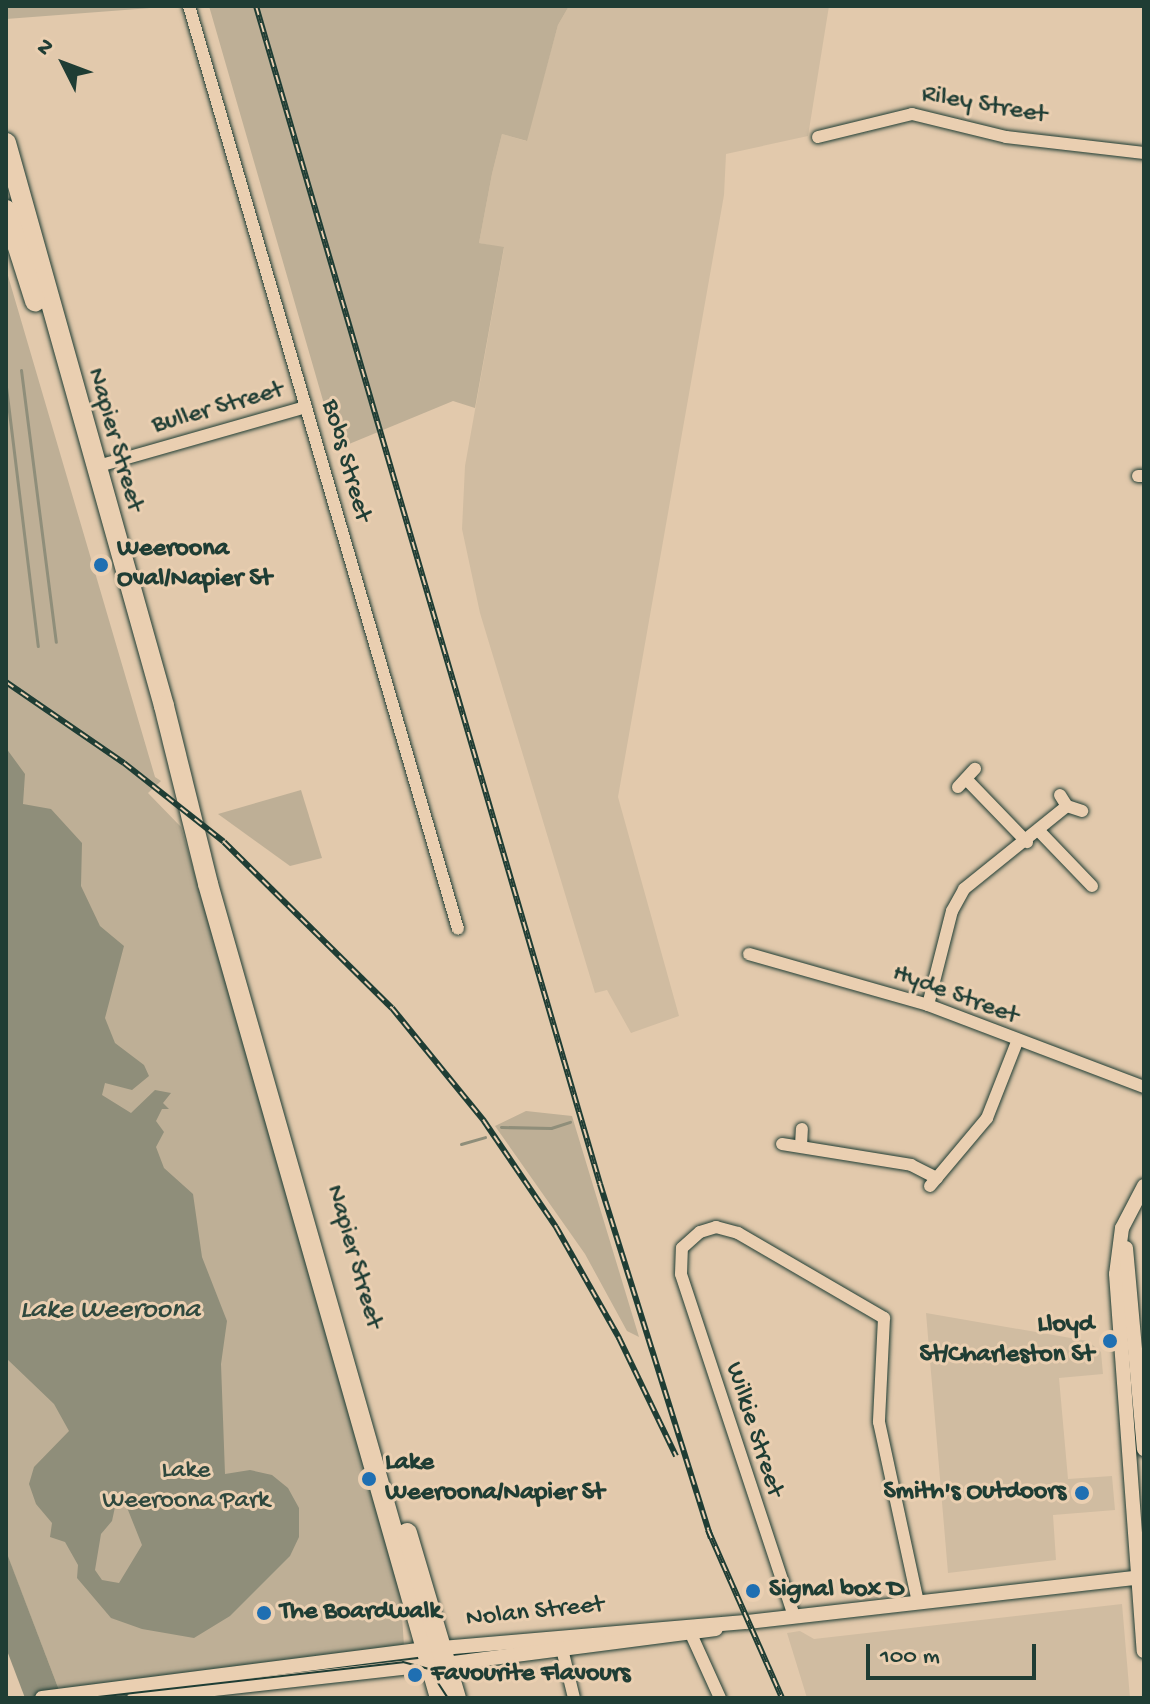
<!DOCTYPE html>
<style>
body{margin:0}
#map{position:relative;width:1150px;height:1704px;overflow:hidden;background:#e2c9ac;font-family:"Gochi Hand",sans-serif}
div>[style]{position:absolute}
.built>*{inset:0;background:#d0bca1}
.green>*{inset:0;background:#beaf96}
.water>*{inset:0;background:#8f8e7a}
.stream>*{height:3px;margin:-1.5px;padding:0 1.5px;transform-origin:1.5px;border-radius:1.5px;background:#8f8e7a}
.roads{filter:drop-shadow(0 0 2px #1f3d34) drop-shadow(0 0 2px #1f3d34)}
.minor>*{height:12px;margin:-6px;padding:0 6px;transform-origin:6px;border-radius:6px;background:#eacfb1}
.tertiary>*{height:14px;margin:-7px;padding:0 7px;transform-origin:7px;border-radius:7px;background:#eacfb1}
.trunk>*{height:20px;margin:-10px;padding:0 10px;transform-origin:10px;border-radius:10px;background:#eacfb1}
.tram>*{height:2px;margin:-1px;padding:0 1px;transform-origin:1px;border-radius:1px;background:#1f3d34}
.rail>*{height:6px;margin-top:-3px;transform-origin:0;background:repeating-linear-gradient(90deg,#eacfb1 0 9px,#1f3d34 0 18px);box-sizing:border-box;border-block:2px solid #1f3d34}
.dots>*{width:22px;height:22px;translate:-50% -50%;box-sizing:border-box;border:4px solid #eacfb1;border-radius:50%}
span{translate:-50% -50%;white-space:nowrap;text-align:center;line-height:1.15;-webkit-text-stroke:6px #eacfb1;paint-order:stroke}
.street-label{font-size:26px;color:#1f3d34}
.poi-label{font-size:26px;color:#1f3d34;font-weight:700}
.left{translate:0 -50%;text-align:left}
.right{translate:-100% -50%;text-align:right}
.park-label{font-size:26px;color:#2f483e}
.water-label{font-size:28px;color:#30493e;font-style:italic}
.frame{position:absolute;inset:0;border:8px solid #1f3d34;pointer-events:none}
.north{position:absolute;left:24px;top:24px;width:80px;height:80px;-webkit-text-stroke:6px #eacfb1;paint-order:stroke;rotate:312deg;font-size:22px;font-weight:700;line-height:32px;text-align:center;color:#1f3d34}
.north::after{content:'';display:block;margin:auto;width:28px;height:36px;background:#1f3d34;clip-path:polygon(50% 0,100% 100%,50% 72%,0 100%)}
.scale{position:absolute;left:866px;top:1644px;width:170px;height:36px;box-sizing:border-box;border:4px solid #1f3d34;border-top:0;padding-left:10px;font-size:24px;line-height:28px;white-space:nowrap;color:#1f3d34;-webkit-text-stroke:6px #eacfb1;paint-order:stroke}
</style>
<div id="map">
<div class="built">
<div style="clip-path:polygon(569px 6px,829px 6px,808px 136px,726px 154px,724px 195px,618px 797px,679px 1016px,631px 1033px,607px 990px,595px 993px,480px 613px,462px 529px,465px 466px,504px 248px,479px 243px,492px 174px,502px 134px,526px 141px,558px 25px)"></div>
<div style="clip-path:polygon(926px 1313px,1088px 1341px,1101px 1352px,1103px 1374px,1059px 1378px,1068px 1479px,1112px 1476px,1115px 1510px,1053px 1515px,1056px 1560px,948px 1573px)"></div>
<div style="clip-path:polygon(1122px 1604px,1130px 1698px,807px 1698px,787px 1633px,800px 1631px,814px 1639px)"></div>
</div>
<div class="green">
<div style="clip-path:polygon(6px 6px,163px 6px,164px 7px,6px 19px)"></div>
<div style="clip-path:polygon(209px 6px,569px 6px,558px 25px,527px 141px,502px 134px,492px 174px,479px 243px,504px 247px,475px 408px,453px 401px,337px 449px)"></div>
<div style="clip-path:polygon(6px 269px,155px 777px,161px 781px,148px 793px,181px 827px,293px 1213px,400px 1586px,404px 1646px,59px 1690px,6px 1552px)"></div>
<div style="clip-path:polygon(301px 790px,322px 858px,290px 866px,218px 814px)"></div>
<div style="clip-path:polygon(526px 1111px,572px 1116px,639px 1337px,627px 1331px,585px 1254px,495px 1126px)"></div>
</div>
<div class="water">
<div style="clip-path:polygon(evenodd,6px 748px,25px 774px,23px 804px,51px 809px,82px 843px,81px 886px,100px 926px,124px 946px,105px 1018px,115px 1043px,144px 1065px,149px 1076px,132px 1090px,105px 1083px,102px 1095px,131px 1113px,155px 1090px,171px 1093px,163px 1103px,169px 1109px,162px 1109px,156px 1121px,164px 1132px,156px 1147px,164px 1168px,193px 1194px,202px 1257px,227px 1321px,221px 1364px,225px 1474px,250px 1470px,272px 1475px,288px 1488px,299px 1508px,299px 1537px,290px 1556px,230px 1616px,194px 1638px,142px 1629px,111px 1618px,77px 1578px,78px 1565px,65px 1542px,50px 1537px,52px 1523px,36px 1504px,29px 1484px,34px 1467px,69px 1431px,54px 1404px,6px 1358px,6px 748px,126px 1505px,142px 1545px,119px 1583px,102px 1580px,95px 1570px,101px 1534px,112px 1521px,115px 1507px,126px 1505px)"></div>
<div style="clip-path:polygon(6px 1551px,59px 1690px,62px 1698px,25px 1698px,6px 1648px)"></div>
</div>
<div class="stream">
<div style="left:21px;top:370px;width:274px;rotate:82.7deg"></div>
<div style="left:6px;top:387px;width:261px;rotate:83deg"></div>
<div style="left:501px;top:1127px;width:50px;rotate:1.1deg"></div>
<div style="left:551px;top:1128px;width:20px;rotate:-18deg"></div>
<div style="left:461px;top:1144px;width:25px;rotate:-16deg"></div>
</div>
<div class="roads">
<div class="minor">
<div style="left:189px;top:6px;width:961px;rotate:73.75deg"></div>
<div style="left:818px;top:137px;width:97px;rotate:-13.7deg"></div>
<div style="left:912px;top:114px;width:97px;rotate:13.7deg"></div>
<div style="left:1006px;top:137px;width:139px;rotate:6.6deg"></div>
<div style="left:95px;top:467px;width:219px;rotate:-15.9deg"></div>
<div style="left:1138px;top:476px;width:6px"></div>
<div style="left:968px;top:781px;width:85px;rotate:46deg"></div>
<div style="left:958px;top:787px;width:25px;rotate:-47deg"></div>
<div style="left:1060px;top:795px;width:13px;rotate:58deg"></div>
<div style="left:1067px;top:806px;width:16px;rotate:18deg"></div>
<div style="left:1040px;top:832px;width:75px;rotate:46.1deg"></div>
<div style="left:749px;top:954px;width:186px;rotate:15.9deg"></div>
<div style="left:928px;top:1005px;width:231px;rotate:20.8deg"></div>
<div style="left:928px;top:1005px;width:97px;rotate:-75.7deg"></div>
<div style="left:952px;top:911px;width:25px;rotate:-61deg"></div>
<div style="left:964px;top:889px;width:132px;rotate:-38.9deg"></div>
<div style="left:782px;top:1144px;width:131px;rotate:9.2deg"></div>
<div style="left:911px;top:1165px;width:29px;rotate:27deg"></div>
<div style="left:801px;top:1146px;width:17px;rotate:-87deg"></div>
<div style="left:930px;top:1186px;width:89px;rotate:-50deg"></div>
<div style="left:987px;top:1118px;width:82px;rotate:-68.5deg"></div>
<div style="left:794px;top:1616px;width:360px;rotate:-108.3deg"></div>
<div style="left:681px;top:1274px;width:26px;rotate:-88deg"></div>
<div style="left:682px;top:1248px;width:24px;rotate:-42deg"></div>
<div style="left:700px;top:1232px;width:17px;rotate:-17deg"></div>
<div style="left:716px;top:1227px;width:23px;rotate:15deg"></div>
<div style="left:738px;top:1233px;width:169px;rotate:30.2deg"></div>
<div style="left:884px;top:1318px;width:104px;rotate:92.8deg"></div>
<div style="left:879px;top:1422px;width:184px;rotate:77.8deg"></div>
<div style="left:691px;top:1634px;width:70px;rotate:65.6deg"></div>
<div style="left:562px;top:1649px;width:50px;rotate:76.2deg"></div>
</div>
<div class="tertiary">
<div style="left:1144px;top:1186px;width:47px;rotate:117.6deg"></div>
<div style="left:1122px;top:1228px;width:46px;rotate:97.4deg"></div>
<div style="left:1116px;top:1274px;width:378px;rotate:85.8deg"></div>
<div style="left:1126px;top:1248px;width:202px;rotate:84.9deg"></div>
<div style="left:442px;top:1648px;width:307px;rotate:-4.9deg"></div>
<div style="left:748px;top:1622px;width:399px;rotate:-6.5deg"></div>
<div style="left:446px;top:1664px;width:272px;rotate:-7.4deg"></div>
<div style="left:42px;top:1698px;width:387px;rotate:-7.3deg"></div>
<div style="left:134px;top:1698px;width:298px;rotate:-6.4deg"></div>
</div>
<div class="trunk">
<div style="left:6px;top:143px;width:585px;rotate:74.32deg"></div>
<div style="left:164px;top:706px;width:183px;rotate:76.1deg"></div>
<div style="left:208px;top:884px;width:846px;rotate:74.09deg"></div>
<div style="left:6px;top:210px;width:96px;rotate:72.3deg"></div>
<div style="left:407px;top:1533px;width:172px;rotate:73.5deg"></div>
</div>
</div>
<div class="tram">
<div style="left:89px;top:1698px;width:316px;rotate:-6.5deg"></div>
<div style="left:403px;top:1662px;width:27px;rotate:15deg"></div>
<div style="left:429px;top:1669px;width:35px;rotate:57deg"></div>
</div>
<div class="rail">
<div style="left:256px;top:6px;width:1227px;rotate:73.72deg"></div>
<div style="left:600px;top:1184px;width:371px;rotate:72.6deg"></div>
<div style="left:6px;top:682px;width:143px;rotate:34.5deg"></div>
<div style="left:124px;top:763px;width:127px;rotate:38.3deg"></div>
<div style="left:224px;top:842px;width:236px;rotate:44.7deg"></div>
<div style="left:392px;top:1008px;width:146px;rotate:50.8deg"></div>
<div style="left:484px;top:1121px;width:128px;rotate:55.8deg"></div>
<div style="left:556px;top:1227px;width:128px;rotate:60.4deg"></div>
<div style="left:619px;top:1338px;width:131px;rotate:64.2deg"></div>
<div style="left:708px;top:1530px;width:184px;rotate:66.2deg"></div>
</div>
<div class="dots">
<div style="left:101px;top:565px;background:#1f6fb2"></div>
<div style="left:1110px;top:1341px;background:#1f6fb2"></div>
<div style="left:369px;top:1479px;background:#1f6fb2"></div>
<div style="left:1082px;top:1493px;background:#1f6fb2"></div>
<div style="left:753px;top:1591px;background:#1f6fb2"></div>
<div style="left:264px;top:1613px;background:#1f6fb2"></div>
<div style="left:415px;top:1675px;background:#1f6fb2"></div>
</div>
<div class="street-label">
<span style="left:984px;top:106px;rotate:10deg">Riley Street</span>
<span style="left:218px;top:409px;rotate:-16deg">Buller Street</span>
<span style="left:114px;top:440px;rotate:74deg">Napier Street</span>
<span style="left:345px;top:461px;rotate:74deg">Bobs Street</span>
<span style="left:955px;top:996px;rotate:20deg">Hyde Street</span>
<span style="left:353px;top:1257px;rotate:74deg">Napier Street</span>
<span style="left:753px;top:1430px;rotate:72deg">Wilkie Street</span>
<span style="left:535px;top:1613px;rotate:-6deg">Nolan Street</span>
</div>
<div class="poi-label">
<span class="left" style="left:117px;top:565px">Weeroona<br>Oval/Napier St</span>
<span class="right" style="left:1094px;top:1341px">Lloyd<br>St/Charleston St</span>
<span class="left" style="left:385px;top:1479px">Lake<br>Weeroona/Napier St</span>
<span class="right" style="left:1066px;top:1493px">Smith's Outdoors</span>
<span class="left" style="left:769px;top:1591px">Signal box D</span>
<span class="left" style="left:280px;top:1613px">The Boardwalk</span>
<span class="left" style="left:431px;top:1675px">Favourite Flavours</span>
</div>
<div class="park-label">
<span style="left:186px;top:1487px">Lake<br>Weeroona Park</span>
</div>
<div class="water-label">
<span style="left:110px;top:1311px">Lake Weeroona</span>
</div>
<div class="frame"></div>
<div class="north">N</div>
<div class="scale">100 m</div>
</div>
